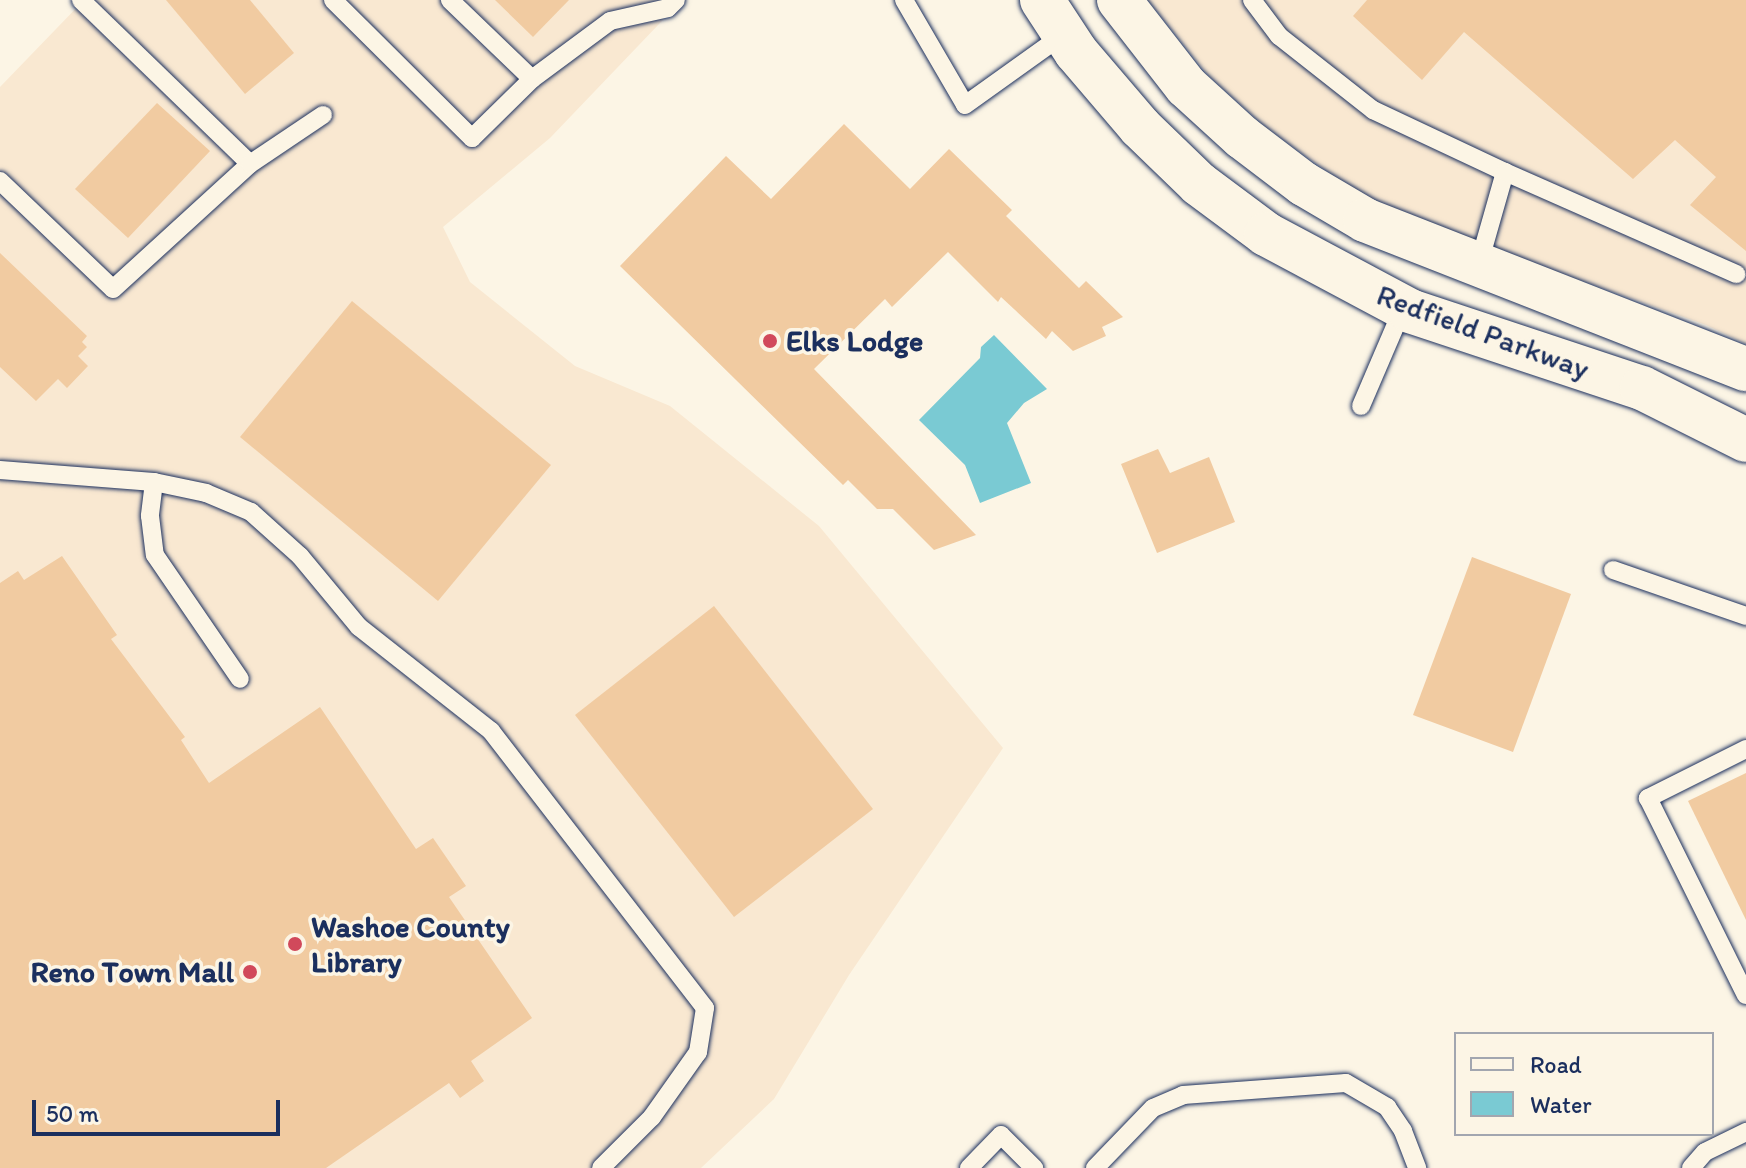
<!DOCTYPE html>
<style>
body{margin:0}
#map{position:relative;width:1746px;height:1168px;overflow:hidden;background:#fcf5e5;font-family:Itim,sans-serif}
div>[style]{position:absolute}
.built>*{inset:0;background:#f9e8d1}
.water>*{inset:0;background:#7acad3}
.building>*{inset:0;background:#f1cba1}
.roads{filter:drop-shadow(0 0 2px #1b2f5e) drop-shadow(0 0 2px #1b2f5e)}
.lane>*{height:18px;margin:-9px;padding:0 9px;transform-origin:9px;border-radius:9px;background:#fcf5e5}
.secondary>*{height:44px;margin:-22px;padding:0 22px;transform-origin:22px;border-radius:22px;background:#fcf5e5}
.dots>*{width:22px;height:22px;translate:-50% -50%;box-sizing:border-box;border:4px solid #fcf5e5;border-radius:50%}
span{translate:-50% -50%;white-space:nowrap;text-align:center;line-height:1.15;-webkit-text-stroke:7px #fcf5e5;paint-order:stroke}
.street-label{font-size:30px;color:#1b2f5e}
.poi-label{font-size:30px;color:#1b2f5e;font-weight:700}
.left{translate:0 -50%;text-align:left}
.right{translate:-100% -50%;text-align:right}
.legend{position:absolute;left:1454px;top:1032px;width:260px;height:104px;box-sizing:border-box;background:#fcf5e5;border:2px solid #a2a6af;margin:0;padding:10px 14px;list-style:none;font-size:24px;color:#1b2f5e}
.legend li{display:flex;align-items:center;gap:16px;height:40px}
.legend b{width:40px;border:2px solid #a2a6af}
.scale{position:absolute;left:32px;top:1100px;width:248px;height:36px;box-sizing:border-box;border:4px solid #1b2f5e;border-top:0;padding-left:10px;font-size:24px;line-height:28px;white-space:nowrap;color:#1b2f5e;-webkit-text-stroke:6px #fcf5e5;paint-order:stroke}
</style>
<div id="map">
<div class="built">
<div style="clip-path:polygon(84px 0,682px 0,550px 138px,443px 227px,470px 282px,575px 366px,670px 406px,819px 526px,1003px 748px,849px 975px,774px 1099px,701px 1168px,0 1168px,0 87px)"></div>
<div style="clip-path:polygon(1148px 0,1746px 0,1746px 344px,1706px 325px,1419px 223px,1345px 184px,1268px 129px,1209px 76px)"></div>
</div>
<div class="water">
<div style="clip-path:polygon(994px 335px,1047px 389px,1024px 403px,1007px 423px,1031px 483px,980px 503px,965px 465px,919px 420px,980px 358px,981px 347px)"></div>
</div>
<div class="building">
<div style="clip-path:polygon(166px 0,250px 0,294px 53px,245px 94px)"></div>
<div style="clip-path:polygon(495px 0,569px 0,533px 37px)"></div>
<div style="clip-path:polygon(1367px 0,1746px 0,1746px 251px,1690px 205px,1716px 177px,1675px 140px,1633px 179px,1464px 32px,1422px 80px,1353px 16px)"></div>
<div style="clip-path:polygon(157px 103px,210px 151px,128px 238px,75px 189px)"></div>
<div style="clip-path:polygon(844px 124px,910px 189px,949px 149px,1012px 210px,1006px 216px,1079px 288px,1086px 281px,1123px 317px,1102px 327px,1106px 336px,1073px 351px,1052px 331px,1046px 339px,1001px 297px,998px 302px,948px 252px,892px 307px,885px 299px,814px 369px,976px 535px,934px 550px,893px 509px,877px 509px,848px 480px,843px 485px,620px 266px,726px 156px,771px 199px)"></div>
<div style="clip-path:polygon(0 253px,87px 336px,82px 342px,87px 347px,78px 356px,88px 366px,67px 388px,58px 379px,36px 401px,0 367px)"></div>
<div style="clip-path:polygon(352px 301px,551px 465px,438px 601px,240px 437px)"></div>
<div style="clip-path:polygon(1158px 449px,1170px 473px,1209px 457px,1235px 522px,1157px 553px,1121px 464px)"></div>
<div style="clip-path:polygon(62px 556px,117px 635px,111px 639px,185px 737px,181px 740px,209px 783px,320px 707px,416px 849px,433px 838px,466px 886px,449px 897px,532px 1018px,471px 1061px,484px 1081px,460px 1098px,449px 1083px,326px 1168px,0 1168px,0 583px,18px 571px,24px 580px)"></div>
<div style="clip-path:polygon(1472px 557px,1571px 594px,1513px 752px,1413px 715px)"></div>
<div style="clip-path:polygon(714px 606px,873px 809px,734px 917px,575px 715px)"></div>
<div style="clip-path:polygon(1746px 773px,1746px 920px,1688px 801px)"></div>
</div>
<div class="roads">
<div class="lane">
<div style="left:81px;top:0;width:235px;rotate:44.1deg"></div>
<div style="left:333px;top:0;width:196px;rotate:44.8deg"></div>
<div style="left:472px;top:138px;width:84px;rotate:-44.5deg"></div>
<div style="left:532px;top:79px;width:114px;rotate:-136.1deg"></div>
<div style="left:904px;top:0;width:121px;rotate:59.8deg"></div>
<div style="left:965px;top:105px;width:122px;rotate:-35.6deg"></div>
<div style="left:1252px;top:0;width:45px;rotate:53.1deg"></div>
<div style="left:1279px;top:36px;width:120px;rotate:38.2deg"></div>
<div style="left:1373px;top:110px;width:146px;rotate:25.2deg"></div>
<div style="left:1505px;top:172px;width:99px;rotate:105.9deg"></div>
<div style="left:532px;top:79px;width:97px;rotate:-36.6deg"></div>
<div style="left:610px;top:21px;width:59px;rotate:-12.6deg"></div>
<div style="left:668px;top:8px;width:11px;rotate:-45deg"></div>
<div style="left:1505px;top:172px;width:253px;rotate:23.8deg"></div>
<div style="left:0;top:181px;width:156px;rotate:43.7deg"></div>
<div style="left:113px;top:289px;width:185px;rotate:-42.4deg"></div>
<div style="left:250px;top:164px;width:88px;rotate:-33.9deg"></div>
<div style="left:1361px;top:406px;width:107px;rotate:-66.8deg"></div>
<div style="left:0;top:470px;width:154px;rotate:4.5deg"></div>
<div style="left:154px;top:482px;width:53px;rotate:11.9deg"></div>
<div style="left:206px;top:493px;width:49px;rotate:22.9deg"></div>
<div style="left:251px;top:512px;width:66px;rotate:41.9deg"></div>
<div style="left:300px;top:556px;width:92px;rotate:50.3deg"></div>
<div style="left:359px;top:627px;width:168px;rotate:38.2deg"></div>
<div style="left:491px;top:731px;width:350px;rotate:52.3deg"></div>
<div style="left:705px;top:1008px;width:45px;rotate:99deg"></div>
<div style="left:698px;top:1052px;width:80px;rotate:125.3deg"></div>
<div style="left:652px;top:1117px;width:72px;rotate:135deg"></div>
<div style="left:154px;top:482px;width:34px;rotate:97deg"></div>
<div style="left:150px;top:516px;width:39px;rotate:83deg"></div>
<div style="left:155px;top:555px;width:150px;rotate:55.6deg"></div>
<div style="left:1613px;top:570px;width:141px;rotate:19.1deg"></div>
<div style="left:1746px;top:749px;width:110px;rotate:153.4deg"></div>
<div style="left:1648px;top:798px;width:220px;rotate:63.6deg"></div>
<div style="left:969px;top:1168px;width:46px;rotate:-45.9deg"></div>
<div style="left:1001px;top:1135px;width:47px;rotate:45deg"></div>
<div style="left:1095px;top:1168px;width:83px;rotate:-46deg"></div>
<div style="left:1153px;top:1108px;width:33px;rotate:-23deg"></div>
<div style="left:1183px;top:1095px;width:163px;rotate:-4.2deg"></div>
<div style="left:1346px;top:1083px;width:48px;rotate:30.3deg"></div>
<div style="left:1387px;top:1107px;width:29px;rotate:56deg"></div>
<div style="left:1403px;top:1131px;width:40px;rotate:69deg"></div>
<div style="left:1691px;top:1168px;width:21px;rotate:-49deg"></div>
<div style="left:1705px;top:1152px;width:46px;rotate:-26deg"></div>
</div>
<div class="secondary">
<div style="left:1042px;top:0;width:62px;rotate:56.8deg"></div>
<div style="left:1076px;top:52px;width:99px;rotate:49.5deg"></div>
<div style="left:1140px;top:127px;width:82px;rotate:44deg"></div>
<div style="left:1199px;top:184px;width:84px;rotate:36.7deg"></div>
<div style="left:1266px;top:234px;width:163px;rotate:28.1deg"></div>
<div style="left:1410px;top:311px;width:244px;rotate:18.4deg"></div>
<div style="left:1642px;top:388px;width:116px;rotate:26.6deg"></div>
<div style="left:1119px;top:0;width:109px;rotate:52.1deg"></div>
<div style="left:1186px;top:86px;width:76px;rotate:42.3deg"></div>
<div style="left:1242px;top:137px;width:78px;rotate:37.2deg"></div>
<div style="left:1304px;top:184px;width:71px;rotate:30.5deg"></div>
<div style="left:1365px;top:220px;width:409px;rotate:21.4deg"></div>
</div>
</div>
<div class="dots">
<div style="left:770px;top:341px;background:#d1495b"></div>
<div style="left:295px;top:944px;background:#d1495b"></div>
<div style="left:250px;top:972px;background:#d1495b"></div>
</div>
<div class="street-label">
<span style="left:1483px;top:332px;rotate:20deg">Redfield Parkway</span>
</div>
<div class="poi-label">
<span class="left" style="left:786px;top:341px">Elks Lodge</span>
<span class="left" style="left:311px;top:944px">Washoe County<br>Library</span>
<span class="right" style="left:234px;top:972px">Reno Town Mall</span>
</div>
<ul class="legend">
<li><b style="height:10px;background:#fcf5e5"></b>Road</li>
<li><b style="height:22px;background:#7acad3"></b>Water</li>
</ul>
<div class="scale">50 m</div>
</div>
